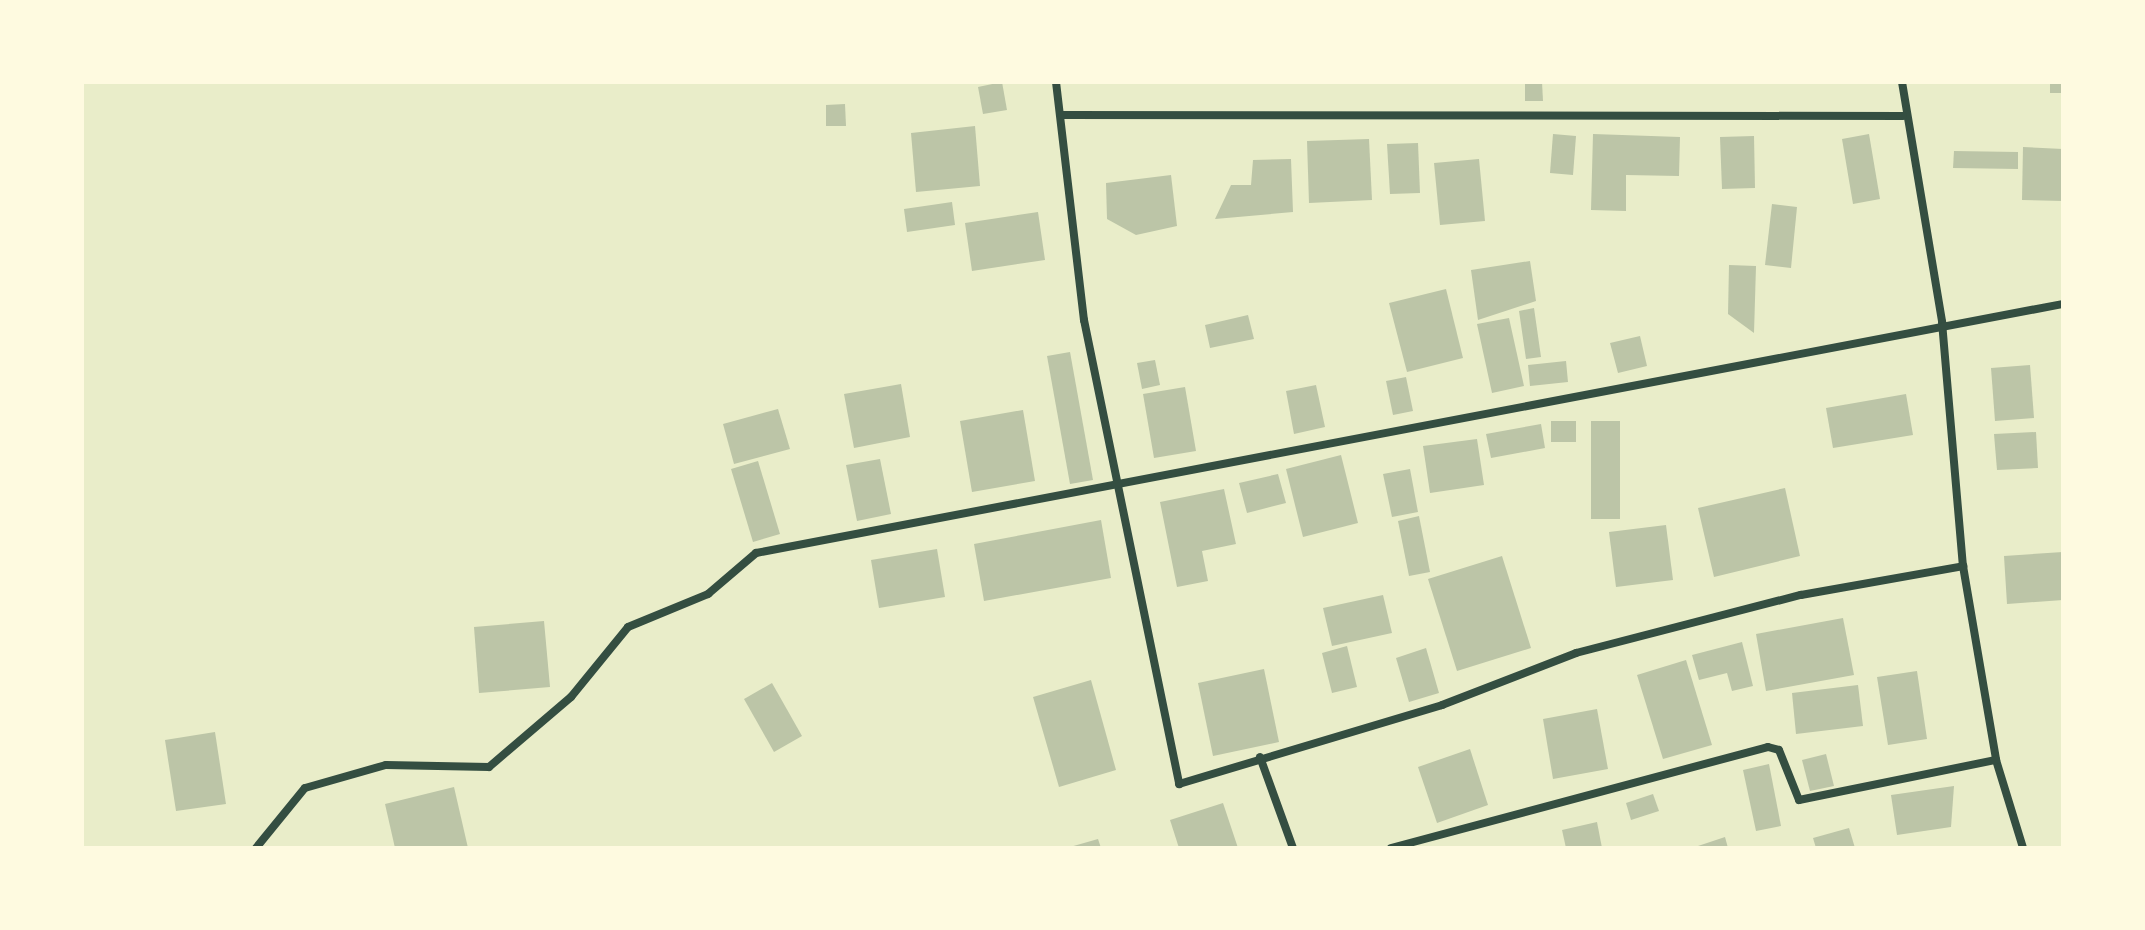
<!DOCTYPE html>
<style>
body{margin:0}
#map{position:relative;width:2145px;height:930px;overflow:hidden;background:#e9edc9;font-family:"Work Sans",sans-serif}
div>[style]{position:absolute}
.building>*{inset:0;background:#bcc5a7}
.minor>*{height:8px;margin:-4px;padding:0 4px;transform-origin:4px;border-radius:4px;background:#344e41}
span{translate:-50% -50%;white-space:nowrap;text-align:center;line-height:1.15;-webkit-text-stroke:8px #fefae0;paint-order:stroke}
.frame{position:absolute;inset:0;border:84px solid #fefae0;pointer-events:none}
</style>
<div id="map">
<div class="building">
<div style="clip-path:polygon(1002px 82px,1007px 110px,983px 114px,978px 87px)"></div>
<div style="clip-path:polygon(1525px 82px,1542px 82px,1543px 101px,1525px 101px)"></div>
<div style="clip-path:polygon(2050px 82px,2063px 82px,2063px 93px,2050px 93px)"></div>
<div style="clip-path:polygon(845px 104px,846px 126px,826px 126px,826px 105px)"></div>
<div style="clip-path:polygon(975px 126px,980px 186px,916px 192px,911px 133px)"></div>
<div style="clip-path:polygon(1553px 134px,1576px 136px,1573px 175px,1550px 173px)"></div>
<div style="clip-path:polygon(1593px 134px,1680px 137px,1679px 176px,1626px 175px,1626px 211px,1591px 210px)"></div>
<div style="clip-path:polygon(1869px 134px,1880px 199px,1853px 204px,1842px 139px)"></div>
<div style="clip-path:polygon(1754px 136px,1755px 188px,1722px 189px,1720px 137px)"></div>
<div style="clip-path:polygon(1369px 139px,1372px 200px,1309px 203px,1307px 141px)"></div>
<div style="clip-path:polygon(1418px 143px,1420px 193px,1390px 194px,1387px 144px)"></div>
<div style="clip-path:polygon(2023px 147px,2063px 149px,2063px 201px,2022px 200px)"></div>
<div style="clip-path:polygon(1954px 151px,2018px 152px,2018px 169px,1953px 168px)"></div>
<div style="clip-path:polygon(1291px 159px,1293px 212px,1215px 219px,1231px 185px,1251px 185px,1253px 160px)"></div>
<div style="clip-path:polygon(1479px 159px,1485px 221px,1440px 225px,1434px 163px)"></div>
<div style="clip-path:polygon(1171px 175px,1177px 226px,1136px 235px,1107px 219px,1106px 183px)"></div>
<div style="clip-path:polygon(952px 202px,955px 225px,907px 232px,904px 209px)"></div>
<div style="clip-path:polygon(1772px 204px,1797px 207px,1791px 268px,1765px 265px)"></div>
<div style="clip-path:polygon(1038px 212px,1045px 260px,972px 271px,965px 223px)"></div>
<div style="clip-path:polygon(1530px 261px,1536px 301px,1478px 320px,1471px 270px)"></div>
<div style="clip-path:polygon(1729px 265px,1756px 266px,1754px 333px,1728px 314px)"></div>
<div style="clip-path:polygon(1446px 289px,1463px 358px,1407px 372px,1389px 303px)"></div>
<div style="clip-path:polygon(1534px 308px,1541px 357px,1526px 359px,1519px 311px)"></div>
<div style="clip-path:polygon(1248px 315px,1254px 339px,1210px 348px,1205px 325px)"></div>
<div style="clip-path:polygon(1509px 318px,1524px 386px,1492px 393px,1477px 324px)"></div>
<div style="clip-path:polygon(1640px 336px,1647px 366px,1618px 373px,1610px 343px)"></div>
<div style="clip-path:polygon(1070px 352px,1093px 480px,1070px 484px,1047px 356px)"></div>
<div style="clip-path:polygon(1155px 360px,1160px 385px,1142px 389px,1137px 363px)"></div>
<div style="clip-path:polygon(1566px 361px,1568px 382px,1530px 386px,1528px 365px)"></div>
<div style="clip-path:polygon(2030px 365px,2034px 418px,1995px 421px,1991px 368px)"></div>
<div style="clip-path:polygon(1406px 377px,1413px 411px,1393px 415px,1386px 381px)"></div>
<div style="clip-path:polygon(901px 384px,910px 437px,854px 448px,844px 394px)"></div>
<div style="clip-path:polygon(1316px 385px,1325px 427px,1294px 434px,1286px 391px)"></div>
<div style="clip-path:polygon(1185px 387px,1196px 451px,1154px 458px,1143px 394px)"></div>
<div style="clip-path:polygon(1906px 394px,1913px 435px,1833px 448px,1826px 408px)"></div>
<div style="clip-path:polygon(778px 409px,790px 449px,734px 464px,723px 424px)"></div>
<div style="clip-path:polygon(1023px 410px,1035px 481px,972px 492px,960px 421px)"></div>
<div style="clip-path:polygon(1551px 421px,1576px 421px,1576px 442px,1551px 442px)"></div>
<div style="clip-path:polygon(1591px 421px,1620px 421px,1620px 519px,1591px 519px)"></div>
<div style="clip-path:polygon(1541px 424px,1545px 448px,1491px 458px,1486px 434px)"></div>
<div style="clip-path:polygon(2036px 432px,2038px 468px,1997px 470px,1994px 434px)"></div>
<div style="clip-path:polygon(1477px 439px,1484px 485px,1430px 493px,1423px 446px)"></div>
<div style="clip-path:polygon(1341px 455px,1358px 523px,1303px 537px,1286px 469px)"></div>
<div style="clip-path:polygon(880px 459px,891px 514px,857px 521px,846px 465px)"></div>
<div style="clip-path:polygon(758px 461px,780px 534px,753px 542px,731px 469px)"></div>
<div style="clip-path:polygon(1410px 469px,1418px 512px,1392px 517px,1383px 474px)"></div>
<div style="clip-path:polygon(1278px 474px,1286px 503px,1247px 513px,1239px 483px)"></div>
<div style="clip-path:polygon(1785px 488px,1800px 556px,1714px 577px,1698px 508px)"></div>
<div style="clip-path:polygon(1224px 489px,1236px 544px,1202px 551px,1208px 581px,1177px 587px,1160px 502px)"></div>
<div style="clip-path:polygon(1419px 516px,1430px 572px,1409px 576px,1398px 521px)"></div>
<div style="clip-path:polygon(1101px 520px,1111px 578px,984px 601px,974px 544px)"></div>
<div style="clip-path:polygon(1666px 525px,1673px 580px,1616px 587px,1609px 532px)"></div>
<div style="clip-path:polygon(937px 549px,945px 597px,879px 608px,871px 560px)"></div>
<div style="clip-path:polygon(2063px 552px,2063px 600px,2007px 604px,2004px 556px)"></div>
<div style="clip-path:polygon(1502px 556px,1531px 648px,1457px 671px,1428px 579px)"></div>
<div style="clip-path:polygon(1383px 595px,1392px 633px,1332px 646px,1323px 608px)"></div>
<div style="clip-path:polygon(1843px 618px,1854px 675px,1766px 691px,1756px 634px)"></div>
<div style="clip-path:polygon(544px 621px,550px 687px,479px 693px,474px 627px)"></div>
<div style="clip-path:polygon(1742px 642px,1753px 686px,1732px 691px,1727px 673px,1699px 680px,1692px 655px)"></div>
<div style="clip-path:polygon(1347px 646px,1357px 687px,1332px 693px,1322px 653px)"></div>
<div style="clip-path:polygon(1426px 648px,1439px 693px,1409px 702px,1396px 658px)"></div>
<div style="clip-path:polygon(1686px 660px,1712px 745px,1663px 759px,1637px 675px)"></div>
<div style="clip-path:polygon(1264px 669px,1279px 742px,1213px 756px,1198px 683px)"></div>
<div style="clip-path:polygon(1917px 671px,1927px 739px,1888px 745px,1877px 677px)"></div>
<div style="clip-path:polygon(1091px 680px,1116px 770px,1059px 787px,1033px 697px)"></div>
<div style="clip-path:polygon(772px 683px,802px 736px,774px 752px,744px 699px)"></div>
<div style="clip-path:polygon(1858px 685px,1863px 726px,1796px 734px,1792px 693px)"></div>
<div style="clip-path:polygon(1597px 709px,1608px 769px,1553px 779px,1543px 719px)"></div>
<div style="clip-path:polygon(215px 732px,226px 804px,176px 811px,165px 740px)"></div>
<div style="clip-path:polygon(1470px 749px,1488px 805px,1437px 823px,1418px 767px)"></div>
<div style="clip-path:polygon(1826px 754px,1834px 786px,1810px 791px,1802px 760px)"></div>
<div style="clip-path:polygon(1769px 764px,1781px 826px,1756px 831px,1743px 770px)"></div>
<div style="clip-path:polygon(1954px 786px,1951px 827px,1897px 835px,1891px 795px)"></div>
<div style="clip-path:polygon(454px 787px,468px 848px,395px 848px,385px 804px)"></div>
<div style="clip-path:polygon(1653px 794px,1659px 811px,1631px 820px,1626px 803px)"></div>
<div style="clip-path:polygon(1223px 803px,1238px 848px,1179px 848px,1170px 820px)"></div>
<div style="clip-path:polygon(1597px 822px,1602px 848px,1566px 848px,1562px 830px)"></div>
<div style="clip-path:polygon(1849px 828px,1855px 848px,1816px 848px,1813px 838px)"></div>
<div style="clip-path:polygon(1725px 837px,1728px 848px,1695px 848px,1695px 847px)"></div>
<div style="clip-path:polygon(1098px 839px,1101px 848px,1070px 848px,1070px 847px)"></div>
</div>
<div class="minor">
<div style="left:1056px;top:82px;width:240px;rotate:83.3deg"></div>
<div style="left:1084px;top:320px;width:474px;rotate:78.4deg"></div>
<div style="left:1179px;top:784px;width:275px;rotate:-16.7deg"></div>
<div style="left:1442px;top:705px;width:144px;rotate:-21.2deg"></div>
<div style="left:1576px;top:653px;width:232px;rotate:-14.5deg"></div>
<div style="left:1801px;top:595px;width:165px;rotate:-10.1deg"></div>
<div style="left:1902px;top:82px;width:243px;rotate:80.5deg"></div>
<div style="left:1942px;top:322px;width:245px;rotate:85.1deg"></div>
<div style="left:1963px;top:566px;width:197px;rotate:80.3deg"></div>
<div style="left:1996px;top:760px;width:92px;rotate:72.9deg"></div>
<div style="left:1062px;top:115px;width:841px;rotate:0.07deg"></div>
<div style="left:1260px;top:757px;width:97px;rotate:70.1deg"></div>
<div style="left:256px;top:848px;width:77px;rotate:-50.8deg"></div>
<div style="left:305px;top:788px;width:84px;rotate:-15.9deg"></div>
<div style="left:386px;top:765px;width:103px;rotate:1.1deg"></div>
<div style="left:489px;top:767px;width:108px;rotate:-40.5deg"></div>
<div style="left:571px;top:697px;width:90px;rotate:-50.8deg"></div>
<div style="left:628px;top:627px;width:87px;rotate:-22.4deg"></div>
<div style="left:708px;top:594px;width:63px;rotate:-40.5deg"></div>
<div style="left:756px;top:553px;width:1331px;rotate:-10.79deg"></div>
<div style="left:1391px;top:848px;width:390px;rotate:-15deg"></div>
<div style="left:1768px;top:747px;width:11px;rotate:15deg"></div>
<div style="left:1779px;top:750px;width:54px;rotate:68.2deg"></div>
<div style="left:1799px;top:800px;width:201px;rotate:-11.5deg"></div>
</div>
<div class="frame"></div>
</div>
